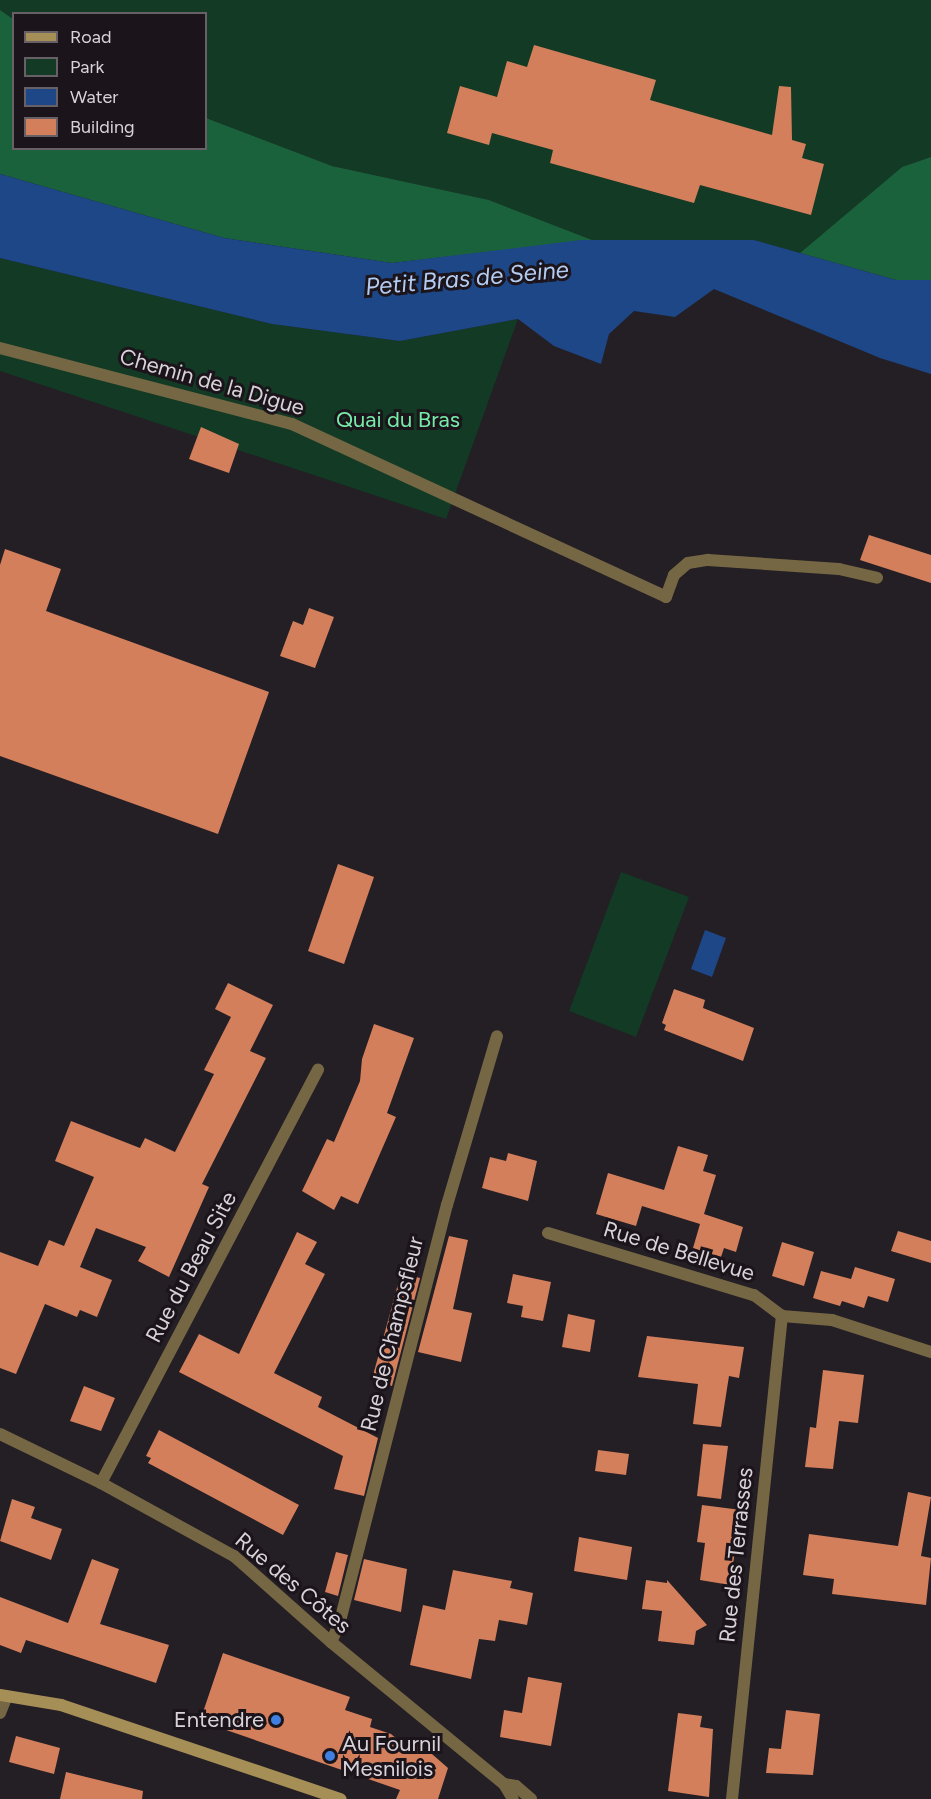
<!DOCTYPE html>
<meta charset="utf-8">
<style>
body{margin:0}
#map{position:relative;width:931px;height:1799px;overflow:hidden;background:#241e25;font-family:Figtree,sans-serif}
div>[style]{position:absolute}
.green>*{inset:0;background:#123a24}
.forest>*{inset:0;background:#1a623c}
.water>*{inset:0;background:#1e4787}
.building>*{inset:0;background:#d47f5c}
.street>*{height:12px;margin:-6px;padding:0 6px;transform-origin:6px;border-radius:6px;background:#756744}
.secondary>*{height:12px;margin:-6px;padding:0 6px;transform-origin:6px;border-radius:6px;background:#a58f57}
.dots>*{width:16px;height:16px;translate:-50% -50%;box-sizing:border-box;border:3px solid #1b141b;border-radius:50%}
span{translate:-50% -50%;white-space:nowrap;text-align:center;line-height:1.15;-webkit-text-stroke:6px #1b141b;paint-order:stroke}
.street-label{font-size:22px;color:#d8d3d8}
.park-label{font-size:22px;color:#75eda8}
.poi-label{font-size:22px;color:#d8d3d8}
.right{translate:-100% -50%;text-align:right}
.left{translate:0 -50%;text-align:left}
.water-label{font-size:24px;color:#b4ccf1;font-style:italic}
.legend{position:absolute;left:12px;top:12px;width:195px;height:138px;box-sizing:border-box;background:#1b141b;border:2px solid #676067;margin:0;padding:8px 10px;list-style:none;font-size:18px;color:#d8d3d8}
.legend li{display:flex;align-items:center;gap:12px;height:30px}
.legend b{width:30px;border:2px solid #676067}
</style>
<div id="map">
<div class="green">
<div style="clip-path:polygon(0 0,931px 0,931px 157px,902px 167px,800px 253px,754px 240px,592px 240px,489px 200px,332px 166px,206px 118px,206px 14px,14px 14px,13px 19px,0 10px)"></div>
<div style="clip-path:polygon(0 258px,272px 324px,400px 341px,518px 319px,446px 519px,0 371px)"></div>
<div style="clip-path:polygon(621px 872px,689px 897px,636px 1037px,569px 1011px)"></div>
</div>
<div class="forest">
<div style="clip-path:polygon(0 10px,13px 19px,14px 148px,206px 148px,206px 118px,332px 166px,489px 200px,592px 240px,392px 263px,224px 238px,0 174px)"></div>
<div style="clip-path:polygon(931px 157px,931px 280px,896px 280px,800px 253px,902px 167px)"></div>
</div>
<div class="water">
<div style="clip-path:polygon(0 174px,224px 238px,392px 263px,581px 240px,754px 240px,896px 280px,931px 280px,931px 374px,880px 358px,714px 289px,675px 317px,634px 311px,609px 334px,601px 364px,554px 346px,518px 319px,400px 341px,272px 324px,0 258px)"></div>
<div style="clip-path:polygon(705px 930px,726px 938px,712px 977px,691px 969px)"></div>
</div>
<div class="building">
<div style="clip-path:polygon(534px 45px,656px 80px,650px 100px,772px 135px,779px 86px,791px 87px,792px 140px,806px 144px,802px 158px,824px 164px,811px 215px,700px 185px,694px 203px,550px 163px,553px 150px,492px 133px,489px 145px,447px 133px,460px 86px,497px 97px,507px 61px,527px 67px)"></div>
<div style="clip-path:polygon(201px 427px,239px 444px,229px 473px,189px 459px)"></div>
<div style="clip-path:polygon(869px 535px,931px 555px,931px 583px,860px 560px)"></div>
<div style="clip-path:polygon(5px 549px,61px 569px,46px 611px,269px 692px,218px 834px,0 756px,0 565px)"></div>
<div style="clip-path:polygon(309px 608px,334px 617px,315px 668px,280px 656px,293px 621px,303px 625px)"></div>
<div style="clip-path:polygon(338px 864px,374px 877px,344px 964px,308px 951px)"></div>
<div style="clip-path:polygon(228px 983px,273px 1005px,250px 1051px,266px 1058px,202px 1184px,209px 1187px,169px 1277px,138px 1261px,146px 1247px,96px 1228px,80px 1267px,112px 1280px,97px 1317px,80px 1310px,77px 1317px,45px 1304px,16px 1374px,0 1368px,0 1252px,38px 1266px,49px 1240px,64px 1246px,94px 1177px,55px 1161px,71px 1121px,140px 1148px,145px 1138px,175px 1152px,214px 1074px,204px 1070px,231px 1017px,215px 1009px)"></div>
<div style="clip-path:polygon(674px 989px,705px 1000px,703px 1008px,754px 1028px,743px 1061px,664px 1030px,666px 1025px,662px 1023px)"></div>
<div style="clip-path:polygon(374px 1024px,414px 1038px,387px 1113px,396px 1117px,358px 1204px,341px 1196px,334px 1210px,302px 1191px,327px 1139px,334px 1142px,360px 1081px,362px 1059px)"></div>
<div style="clip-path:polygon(678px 1146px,708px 1155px,703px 1171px,716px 1175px,704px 1214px,743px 1227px,736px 1252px,724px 1248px,721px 1257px,693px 1248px,700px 1224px,642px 1206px,636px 1226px,596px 1214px,608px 1173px,664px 1190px)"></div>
<div style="clip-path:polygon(508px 1153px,537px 1161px,528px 1201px,482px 1188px,490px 1157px,506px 1161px)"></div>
<div style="clip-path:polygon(898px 1231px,931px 1241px,931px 1263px,891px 1251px)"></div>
<div style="clip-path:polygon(297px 1232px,317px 1242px,305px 1264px,325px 1274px,274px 1373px,322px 1397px,318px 1407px,378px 1438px,364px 1496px,334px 1489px,343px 1456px,179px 1372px,199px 1334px,239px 1354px)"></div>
<div style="clip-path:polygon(449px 1236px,468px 1240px,453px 1309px,472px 1313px,461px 1362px,418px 1352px)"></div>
<div style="clip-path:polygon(782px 1242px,814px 1252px,804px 1286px,772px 1276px)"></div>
<div style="clip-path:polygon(855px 1267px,895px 1279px,888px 1302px,868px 1296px,864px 1308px,842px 1301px,840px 1306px,813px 1298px,821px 1271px,851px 1279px)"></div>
<div style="clip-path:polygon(401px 1273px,420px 1278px,392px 1386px,372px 1379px)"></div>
<div style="clip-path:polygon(513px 1274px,551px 1282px,543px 1321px,521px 1317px,523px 1306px,507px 1303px)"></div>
<div style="clip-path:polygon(568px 1314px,595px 1320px,590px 1352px,562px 1347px)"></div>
<div style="clip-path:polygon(647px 1336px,744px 1347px,739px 1378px,729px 1376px,721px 1427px,693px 1424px,698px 1384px,638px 1377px)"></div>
<div style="clip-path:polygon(823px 1370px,864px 1375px,858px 1423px,839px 1421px,833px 1469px,805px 1467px,810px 1427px,816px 1428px)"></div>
<div style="clip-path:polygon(84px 1386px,115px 1398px,101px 1431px,70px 1421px)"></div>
<div style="clip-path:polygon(159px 1430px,299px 1505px,283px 1535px,148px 1463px,151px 1458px,146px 1456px)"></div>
<div style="clip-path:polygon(703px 1444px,728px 1446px,721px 1499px,697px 1496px)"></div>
<div style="clip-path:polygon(598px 1450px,629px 1454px,626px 1475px,595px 1471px)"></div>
<div style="clip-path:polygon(908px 1492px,931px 1497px,921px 1556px,931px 1558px,926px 1605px,832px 1594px,834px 1579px,803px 1575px,809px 1534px,898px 1546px)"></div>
<div style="clip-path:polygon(12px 1499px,35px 1507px,31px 1518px,62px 1529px,51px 1560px,0 1541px)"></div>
<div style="clip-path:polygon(702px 1505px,741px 1510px,730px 1585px,700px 1580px,705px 1543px,697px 1542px)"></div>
<div style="clip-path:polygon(579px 1537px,632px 1547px,627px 1580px,574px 1571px)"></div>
<div style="clip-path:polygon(336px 1552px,348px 1555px,338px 1596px,325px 1592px)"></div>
<div style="clip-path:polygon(92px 1559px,119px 1569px,100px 1624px,169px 1645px,156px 1683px,26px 1640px,21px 1653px,0 1645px,0 1597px,68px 1623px)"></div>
<div style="clip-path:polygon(364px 1559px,407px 1569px,401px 1612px,354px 1600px)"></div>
<div style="clip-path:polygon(453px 1570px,512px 1581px,510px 1588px,533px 1593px,527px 1625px,499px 1620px,495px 1641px,479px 1639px,471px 1679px,410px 1665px,423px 1605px,445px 1610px)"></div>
<div style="clip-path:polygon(646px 1580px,667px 1583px,667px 1580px,707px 1625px,696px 1631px,694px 1645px,658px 1641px,662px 1611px,642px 1609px)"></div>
<div style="clip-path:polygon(223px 1653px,350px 1697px,345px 1710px,372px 1719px,370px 1727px,391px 1734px,413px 1753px,417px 1741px,448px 1768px,438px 1799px,396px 1799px,400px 1790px,200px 1721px)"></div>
<div style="clip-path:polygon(528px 1677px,562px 1683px,551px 1746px,500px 1737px,504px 1710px,522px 1713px)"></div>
<div style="clip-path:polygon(786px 1710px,820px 1714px,813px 1775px,766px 1773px,769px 1748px,781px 1749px)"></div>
<div style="clip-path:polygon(678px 1713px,702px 1716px,700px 1727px,713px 1729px,709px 1797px,668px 1791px)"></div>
<div style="clip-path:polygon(16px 1736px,60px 1748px,54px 1774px,9px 1762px)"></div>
<div style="clip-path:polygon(66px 1772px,143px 1791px,142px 1799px,60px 1799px)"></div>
</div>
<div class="street">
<div style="left:0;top:348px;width:302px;rotate:14.6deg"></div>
<div style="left:292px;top:424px;width:412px;rotate:24.8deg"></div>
<div style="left:666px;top:597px;width:23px;rotate:-70deg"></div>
<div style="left:674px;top:575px;width:18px;rotate:-41deg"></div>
<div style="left:688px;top:563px;width:20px;rotate:-9deg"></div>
<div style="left:708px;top:560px;width:131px;rotate:3.9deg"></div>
<div style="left:839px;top:569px;width:39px;rotate:13deg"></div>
<div style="left:548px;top:1233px;width:215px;rotate:16.8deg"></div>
<div style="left:754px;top:1295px;width:35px;rotate:37deg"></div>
<div style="left:782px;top:1316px;width:50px;rotate:4.6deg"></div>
<div style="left:832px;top:1320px;width:104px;rotate:17.9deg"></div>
<div style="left:0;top:1434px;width:112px;rotate:25.9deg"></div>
<div style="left:101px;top:1483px;width:152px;rotate:28.8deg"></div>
<div style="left:234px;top:1556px;width:130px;rotate:41.6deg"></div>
<div style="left:331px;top:1642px;width:224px;rotate:39.4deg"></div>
<div style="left:504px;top:1784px;width:12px;rotate:9deg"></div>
<div style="left:516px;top:1786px;width:20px;rotate:41deg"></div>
<div style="left:101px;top:1483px;width:467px;rotate:-62.3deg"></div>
<div style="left:331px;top:1642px;width:19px;rotate:-65deg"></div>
<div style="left:339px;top:1625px;width:434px;rotate:-75.6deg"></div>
<div style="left:447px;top:1205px;width:176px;rotate:-73.5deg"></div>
<div style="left:0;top:1713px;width:18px;rotate:-68deg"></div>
<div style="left:504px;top:1784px;width:17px;rotate:59deg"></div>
<div style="left:732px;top:1799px;width:486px;rotate:-84.1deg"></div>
</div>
<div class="secondary">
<div style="left:0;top:1695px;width:62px;rotate:9.3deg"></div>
<div style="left:61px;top:1705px;width:295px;rotate:18.6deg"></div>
</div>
<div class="dots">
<div style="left:276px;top:1720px;background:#3f7fe0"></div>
<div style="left:330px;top:1756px;background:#3f7fe0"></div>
</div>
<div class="street-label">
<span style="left:212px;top:382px;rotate:16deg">Chemin de la Digue</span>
<span style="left:679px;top:1251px;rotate:17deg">Rue de Bellevue</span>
<span style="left:191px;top:1267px;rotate:-62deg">Rue du Beau Site</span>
<span style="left:392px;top:1334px;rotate:-76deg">Rue de Champsfleur</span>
<span style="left:736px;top:1555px;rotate:-84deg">Rue des Terrasses</span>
<span style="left:293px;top:1583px;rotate:40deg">Rue des Côtes</span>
</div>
<div class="park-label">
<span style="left:398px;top:420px">Quai du Bras</span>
</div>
<div class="poi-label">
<span class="right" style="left:264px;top:1720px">Entendre</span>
<span class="left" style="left:342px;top:1756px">Au Fournil<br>Mesnilois</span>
</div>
<div class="water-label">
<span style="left:467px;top:278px;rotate:-5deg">Petit Bras de Seine</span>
</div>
<ul class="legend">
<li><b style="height:8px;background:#a58f57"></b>Road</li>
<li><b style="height:16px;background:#123a24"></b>Park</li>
<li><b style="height:16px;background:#1e4787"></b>Water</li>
<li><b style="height:16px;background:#d47f5c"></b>Building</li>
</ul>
</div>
